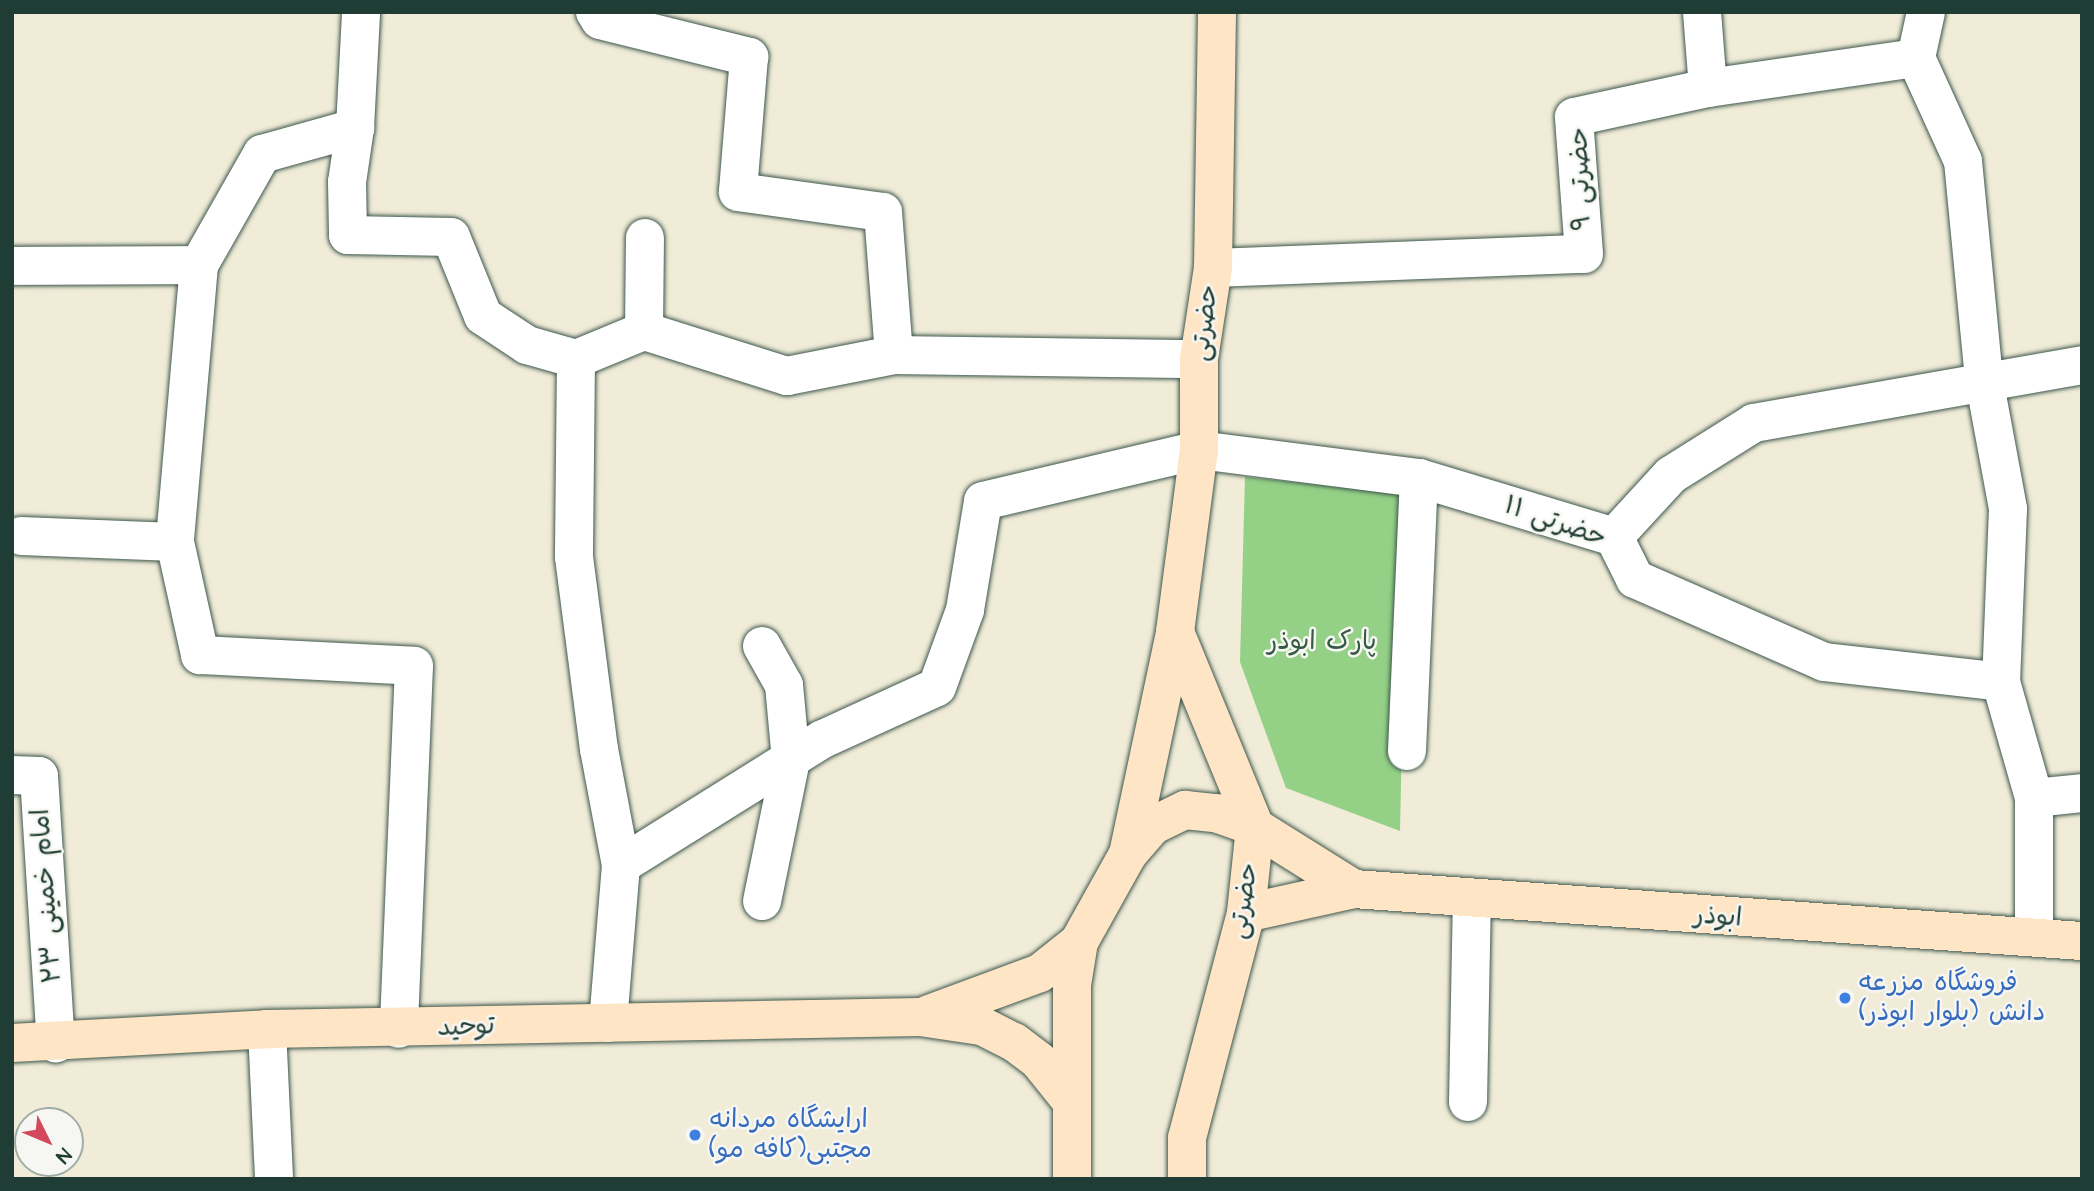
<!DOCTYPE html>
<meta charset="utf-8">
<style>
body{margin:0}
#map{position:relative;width:2094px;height:1191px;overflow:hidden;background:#f0ecd8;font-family:"Architects Daughter","Playpen Sans Arabic",sans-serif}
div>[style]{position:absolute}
.green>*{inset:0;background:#94d186}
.roads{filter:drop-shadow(0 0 2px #3e574d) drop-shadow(0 0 2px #3e574d)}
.street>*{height:38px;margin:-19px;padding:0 19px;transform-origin:19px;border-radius:19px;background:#fff}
.secondary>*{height:38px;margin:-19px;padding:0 19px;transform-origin:19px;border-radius:19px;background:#fee5c5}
.dots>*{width:19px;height:19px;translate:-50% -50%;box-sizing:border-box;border:4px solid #f6f6f2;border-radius:50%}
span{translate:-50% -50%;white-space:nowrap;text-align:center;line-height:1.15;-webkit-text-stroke:5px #f6f6f2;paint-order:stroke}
.street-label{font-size:26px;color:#1f3d34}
.park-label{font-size:26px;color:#365b44}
.shop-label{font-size:26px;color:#366cbe}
.left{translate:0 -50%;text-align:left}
.frame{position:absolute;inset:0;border:14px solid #1f3d34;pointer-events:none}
.north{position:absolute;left:14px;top:1107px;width:70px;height:70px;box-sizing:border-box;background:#f6f6f2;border:2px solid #a0aca6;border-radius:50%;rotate:133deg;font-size:19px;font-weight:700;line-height:28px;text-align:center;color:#1f3d34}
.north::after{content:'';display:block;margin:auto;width:24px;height:32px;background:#d1495b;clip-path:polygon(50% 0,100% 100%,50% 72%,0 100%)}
</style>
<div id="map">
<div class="green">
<div style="clip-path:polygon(1245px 477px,1407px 494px,1400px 831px,1286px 788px,1240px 662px)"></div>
</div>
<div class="roads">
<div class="street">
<div style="left:595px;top:12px;width:9px;rotate:58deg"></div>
<div style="left:600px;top:20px;width:154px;rotate:13.9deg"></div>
<div style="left:749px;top:57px;width:135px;rotate:94.7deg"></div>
<div style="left:738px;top:192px;width:146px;rotate:7.9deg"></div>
<div style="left:883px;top:212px;width:143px;rotate:85.6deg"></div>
<div style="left:1702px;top:12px;width:76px;rotate:85.5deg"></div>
<div style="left:1926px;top:12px;width:47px;rotate:102.3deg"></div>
<div style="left:1916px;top:58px;width:113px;rotate:65.5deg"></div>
<div style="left:1963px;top:161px;width:219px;rotate:84.5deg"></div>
<div style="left:1984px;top:379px;width:132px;rotate:79.5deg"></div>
<div style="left:2008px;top:509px;width:173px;rotate:92.3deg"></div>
<div style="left:2001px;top:682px;width:121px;rotate:74.1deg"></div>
<div style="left:2034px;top:798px;width:139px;rotate:90deg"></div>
<div style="left:355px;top:128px;width:116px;rotate:-87deg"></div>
<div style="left:199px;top:265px;width:278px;rotate:95deg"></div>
<div style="left:175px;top:542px;width:116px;rotate:77.5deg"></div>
<div style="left:200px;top:655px;width:214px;rotate:2.9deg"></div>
<div style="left:414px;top:666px;width:363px;rotate:92.4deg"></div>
<div style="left:12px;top:266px;width:187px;rotate:-0.3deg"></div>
<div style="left:199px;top:265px;width:128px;rotate:-60.4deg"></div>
<div style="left:262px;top:154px;width:97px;rotate:-15.6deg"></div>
<div style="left:355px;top:128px;width:55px;rotate:98.4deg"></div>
<div style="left:347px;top:182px;width:53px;rotate:88.9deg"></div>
<div style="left:348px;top:235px;width:103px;rotate:1.1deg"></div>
<div style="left:451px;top:237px;width:85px;rotate:67.9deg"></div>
<div style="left:483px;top:316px;width:53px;rotate:33.4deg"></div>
<div style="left:527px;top:345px;width:51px;rotate:15.9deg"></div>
<div style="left:576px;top:359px;width:74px;rotate:-22.4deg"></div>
<div style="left:644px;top:331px;width:150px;rotate:17.5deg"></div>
<div style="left:787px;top:376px;width:109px;rotate:-11.1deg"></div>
<div style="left:894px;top:355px;width:305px;rotate:0.8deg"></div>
<div style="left:1213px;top:268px;width:371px;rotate:-2.2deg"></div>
<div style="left:1584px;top:254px;width:137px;rotate:-94.2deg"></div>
<div style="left:1574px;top:117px;width:137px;rotate:-12.2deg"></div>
<div style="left:1708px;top:88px;width:210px;rotate:-8.2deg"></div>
<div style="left:644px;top:331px;width:93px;rotate:-89.4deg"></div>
<div style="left:576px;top:359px;width:198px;rotate:90.6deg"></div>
<div style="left:574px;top:557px;width:194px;rotate:82.6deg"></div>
<div style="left:599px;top:749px;width:118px;rotate:79.3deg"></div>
<div style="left:21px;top:536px;width:154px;rotate:2.2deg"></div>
<div style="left:1614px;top:537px;width:84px;rotate:-47.4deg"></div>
<div style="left:1671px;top:475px;width:98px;rotate:-32.1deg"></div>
<div style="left:1754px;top:423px;width:333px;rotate:-10deg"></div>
<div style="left:762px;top:646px;width:45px;rotate:60.6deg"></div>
<div style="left:784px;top:685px;width:75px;rotate:84.7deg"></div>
<div style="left:791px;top:760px;width:144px;rotate:101.6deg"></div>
<div style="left:1407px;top:751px;width:273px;rotate:-87.5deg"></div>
<div style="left:12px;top:775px;width:27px;rotate:2deg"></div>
<div style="left:39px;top:776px;width:268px;rotate:86.4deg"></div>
<div style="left:2034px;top:798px;width:48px;rotate:-5.9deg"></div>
<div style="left:608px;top:1023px;width:159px;rotate:-85.3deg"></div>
<div style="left:621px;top:865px;width:238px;rotate:-32deg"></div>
<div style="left:823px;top:739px;width:125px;rotate:-24.5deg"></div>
<div style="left:937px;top:687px;width:82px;rotate:-70deg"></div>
<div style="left:965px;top:610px;width:110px;rotate:-80.6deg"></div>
<div style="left:983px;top:501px;width:222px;rotate:-13.3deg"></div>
<div style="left:1199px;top:450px;width:222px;rotate:7.3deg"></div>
<div style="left:1419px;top:478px;width:204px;rotate:16.8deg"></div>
<div style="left:1614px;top:537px;width:47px;rotate:63.4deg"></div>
<div style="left:1635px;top:579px;width:206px;rotate:23.7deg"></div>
<div style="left:1824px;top:662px;width:178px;rotate:6.4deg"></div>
<div style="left:267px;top:1029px;width:150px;rotate:87.3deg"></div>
<div style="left:1468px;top:1102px;width:201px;rotate:-88.9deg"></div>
</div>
<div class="secondary">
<div style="left:1175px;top:632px;width:211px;rotate:67.7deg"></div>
<div style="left:1255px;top:827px;width:86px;rotate:96deg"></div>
<div style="left:1246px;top:913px;width:233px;rotate:104.7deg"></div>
<div style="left:1187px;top:1138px;width:41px;rotate:90deg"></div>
<div style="left:1128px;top:854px;width:37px;rotate:-49deg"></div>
<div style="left:1152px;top:826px;width:37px;rotate:-26deg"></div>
<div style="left:1185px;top:810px;width:31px;rotate:6deg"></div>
<div style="left:1216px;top:813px;width:41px;rotate:19.7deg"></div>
<div style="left:1255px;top:827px;width:117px;rotate:32.1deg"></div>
<div style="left:1246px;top:913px;width:111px;rotate:-12.5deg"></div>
<div style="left:1354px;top:889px;width:730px;rotate:4.09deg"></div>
<div style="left:929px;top:1014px;width:118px;rotate:-20.3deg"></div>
<div style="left:1040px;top:973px;width:50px;rotate:-38.5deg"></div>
<div style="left:12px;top:1043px;width:255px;rotate:-3.1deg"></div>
<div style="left:267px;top:1029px;width:653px;rotate:-1.05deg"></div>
<div style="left:920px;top:1017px;width:63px;rotate:8.3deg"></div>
<div style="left:982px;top:1026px;width:36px;rotate:27deg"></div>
<div style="left:1014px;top:1042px;width:31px;rotate:37deg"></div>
<div style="left:1039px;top:1061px;width:51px;rotate:51.3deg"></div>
<div style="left:1072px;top:1179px;width:194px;rotate:-90deg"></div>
<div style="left:1072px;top:985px;width:44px;rotate:-80.8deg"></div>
<div style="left:1079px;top:942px;width:101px;rotate:-60.9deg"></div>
<div style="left:1128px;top:854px;width:227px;rotate:-78deg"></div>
<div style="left:1175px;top:632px;width:184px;rotate:-82.5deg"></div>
<div style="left:1199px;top:450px;width:91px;rotate:-90deg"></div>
<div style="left:1199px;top:359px;width:92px;rotate:-81.3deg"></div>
<div style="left:1213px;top:268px;width:256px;rotate:-89.1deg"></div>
</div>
</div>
<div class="dots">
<div style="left:1845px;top:998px;background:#3f7fe0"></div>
<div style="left:695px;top:1135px;background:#3f7fe0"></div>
</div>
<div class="street-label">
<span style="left:1581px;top:179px;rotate:-92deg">حضرتی ۹</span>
<span style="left:1205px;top:323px;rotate:-83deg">حضرتی</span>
<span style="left:1555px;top:522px;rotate:19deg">حضرتی ۱۱</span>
<span style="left:47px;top:896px;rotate:-94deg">امام خمینی ۲۳</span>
<span style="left:1244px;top:901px;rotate:-81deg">حضرتی</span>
<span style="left:1718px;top:917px;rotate:4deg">ابوذر</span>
<span style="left:466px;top:1027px;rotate:-2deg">توحید</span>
</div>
<div class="park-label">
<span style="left:1322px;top:642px">پارک ابوذر</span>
</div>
<div class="shop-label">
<span class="left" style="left:1859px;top:998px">فروشگاه مزرعه<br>دانش (بلوار ابوذر)</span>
<span class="left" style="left:709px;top:1135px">ارایشگاه مردانه<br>مجتبی(کافه مو)</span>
</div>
<div class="frame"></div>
<div class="north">N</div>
</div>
